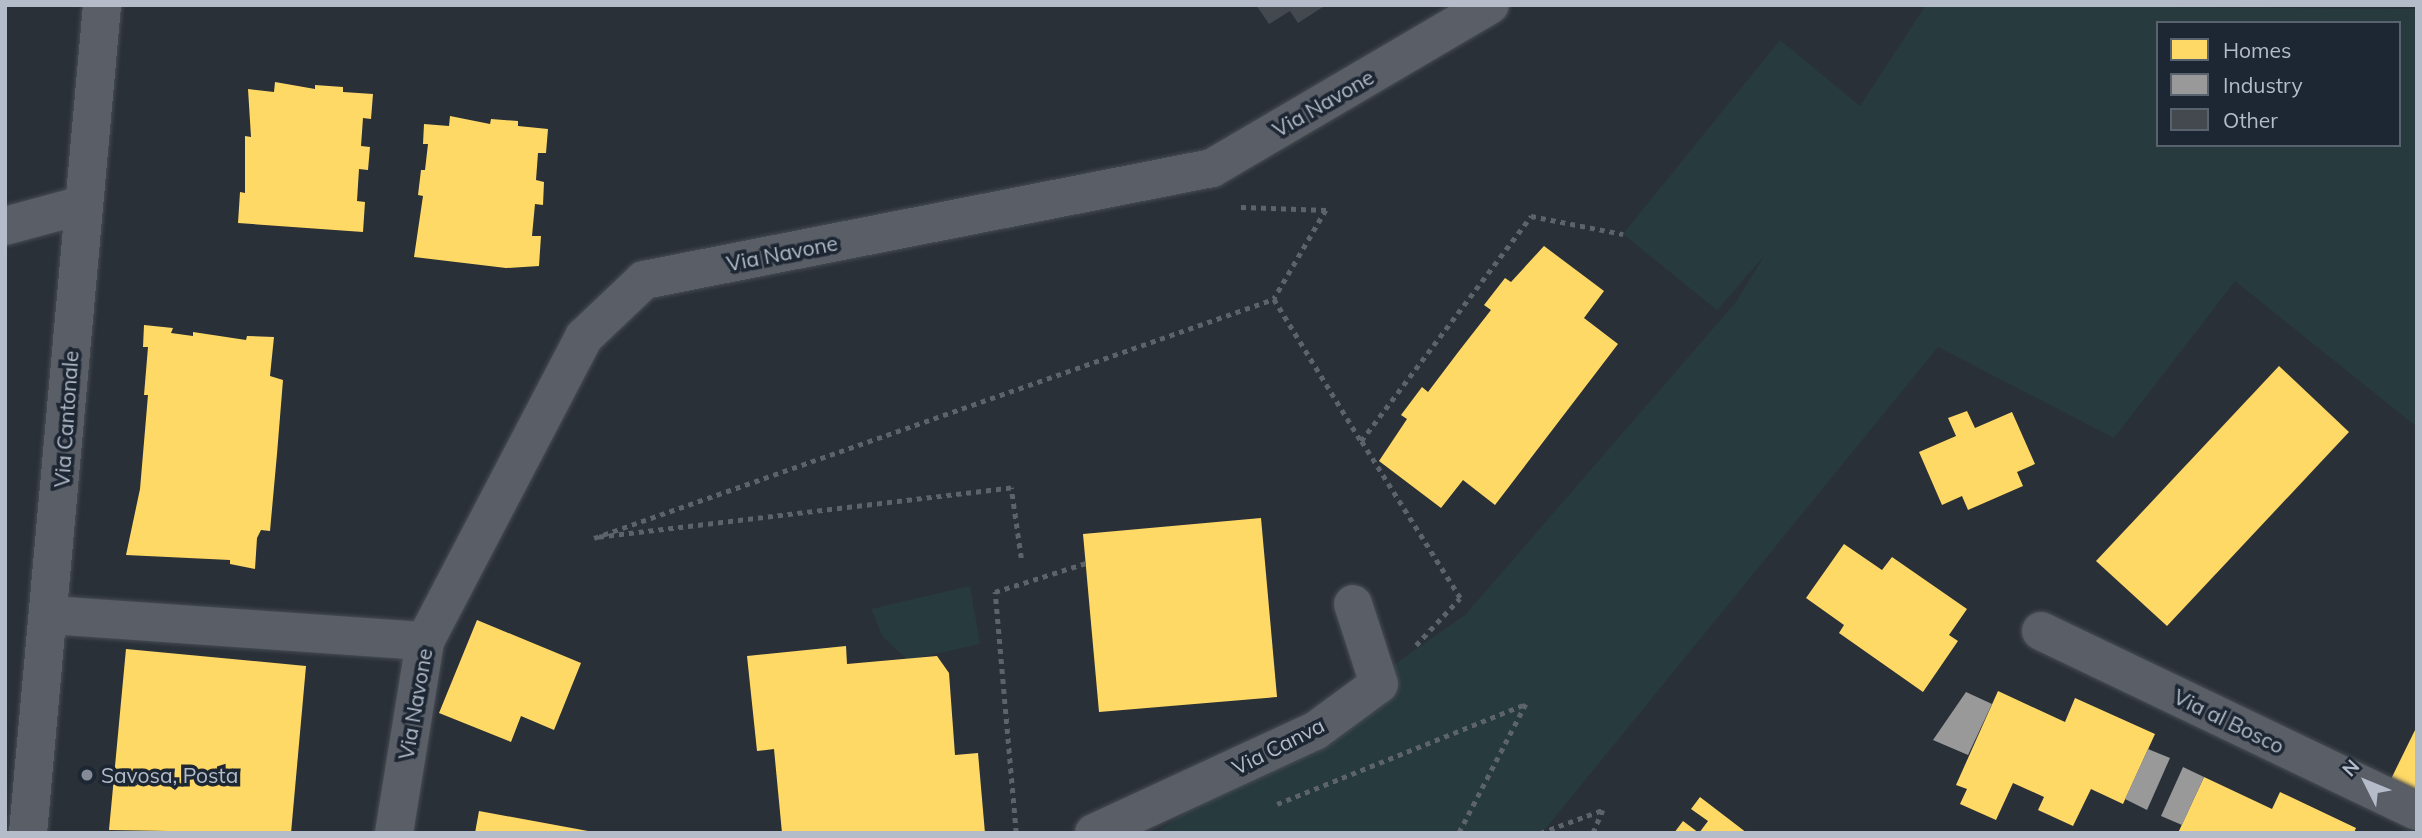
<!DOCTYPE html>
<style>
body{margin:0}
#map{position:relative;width:2422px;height:838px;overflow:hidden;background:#2a3038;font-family:Mulish,sans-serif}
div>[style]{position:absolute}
.green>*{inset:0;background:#273a3e}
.homes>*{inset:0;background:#ffd966}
.industry>*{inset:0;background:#999}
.building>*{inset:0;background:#444950}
.path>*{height:4.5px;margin-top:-2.25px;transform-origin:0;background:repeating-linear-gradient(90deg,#5d636a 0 5px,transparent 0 10px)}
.roads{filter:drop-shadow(0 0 2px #484c53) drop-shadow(0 0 2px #484c53)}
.minor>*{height:38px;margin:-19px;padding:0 19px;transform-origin:19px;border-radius:19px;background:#5a5e66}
.dots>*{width:19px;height:19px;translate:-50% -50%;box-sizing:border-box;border:4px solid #1d2633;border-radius:50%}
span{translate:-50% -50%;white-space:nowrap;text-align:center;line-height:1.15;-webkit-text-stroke:7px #1d2633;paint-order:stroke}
.street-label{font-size:21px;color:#b4bcc9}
.poi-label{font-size:21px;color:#b4bcc9}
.left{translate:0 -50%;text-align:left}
.frame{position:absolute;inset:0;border:7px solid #b4bcc9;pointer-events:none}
.legend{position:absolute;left:2156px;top:21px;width:245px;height:126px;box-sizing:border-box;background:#1d2633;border:2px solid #59626f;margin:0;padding:9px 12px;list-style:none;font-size:21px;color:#b4bcc9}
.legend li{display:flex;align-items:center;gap:14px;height:35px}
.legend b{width:35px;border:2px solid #59626f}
.north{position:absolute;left:2331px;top:747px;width:70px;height:70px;-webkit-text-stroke:5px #1d2633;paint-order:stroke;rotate:313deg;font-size:19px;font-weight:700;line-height:28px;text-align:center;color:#b4bcc9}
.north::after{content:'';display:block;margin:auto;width:24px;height:32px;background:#b4bcc9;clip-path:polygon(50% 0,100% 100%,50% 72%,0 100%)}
</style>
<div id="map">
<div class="green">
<div style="clip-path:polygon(evenodd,1926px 5px,2417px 9px,2417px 427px,2235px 281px,2114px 438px,1938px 347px,1542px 833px,1156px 833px,1466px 614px,1736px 302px,1765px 255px,1717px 310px,1623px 234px,1780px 40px,1860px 106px,1926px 5px,2158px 23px,2399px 23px,2399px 145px,2158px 145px,2158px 23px)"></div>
<div style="clip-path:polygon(970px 586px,980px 644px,908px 660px,883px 637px,871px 609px)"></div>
</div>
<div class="homes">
<div style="clip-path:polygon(275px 82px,315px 89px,315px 85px,343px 87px,343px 92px,373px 94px,371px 119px,363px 118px,361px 146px,370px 147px,368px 170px,359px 169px,357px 201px,365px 202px,363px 232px,238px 223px,240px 192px,245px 193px,245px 136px,251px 137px,248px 89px,274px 92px)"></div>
<div style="clip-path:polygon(450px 116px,490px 124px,491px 119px,518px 121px,518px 126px,548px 129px,546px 153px,538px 153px,536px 180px,544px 182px,543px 205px,535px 204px,532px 236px,541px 236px,539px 266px,506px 268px,414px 257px,423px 196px,418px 195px,421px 170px,425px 170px,428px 144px,423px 144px,424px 124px,449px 126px)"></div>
<div style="clip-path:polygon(1544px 246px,1604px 291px,1584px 318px,1618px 344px,1495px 505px,1463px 480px,1441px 508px,1379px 461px,1407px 419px,1401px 415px,1422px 387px,1428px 392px,1459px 351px,1491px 310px,1484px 305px,1505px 278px,1511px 282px)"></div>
<div style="clip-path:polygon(144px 325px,173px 328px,171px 333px,193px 336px,193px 332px,246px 340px,247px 336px,274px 337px,270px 376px,283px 380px,277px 454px,270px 531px,261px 530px,257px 538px,255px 569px,230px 564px,230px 560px,126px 555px,140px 489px,148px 395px,144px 395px,148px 347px,143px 347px)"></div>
<div style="clip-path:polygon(2279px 366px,2349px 432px,2167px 626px,2096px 561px)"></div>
<div style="clip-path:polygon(1967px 411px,1975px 428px,2012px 412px,2035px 464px,2017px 472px,2023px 486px,1968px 510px,1962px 496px,1942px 505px,1919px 452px,1956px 436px,1948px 418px)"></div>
<div style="clip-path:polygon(1261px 518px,1277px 697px,1099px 712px,1083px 534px)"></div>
<div style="clip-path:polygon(1844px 544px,1882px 570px,1892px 557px,1967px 609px,1949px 635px,1958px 641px,1923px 692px,1839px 633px,1844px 625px,1806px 598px)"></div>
<div style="clip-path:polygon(477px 620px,581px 663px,554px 730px,521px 716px,511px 742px,439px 713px)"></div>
<div style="clip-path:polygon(846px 646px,847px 664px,937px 656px,949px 673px,955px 755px,978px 753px,985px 833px,782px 833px,774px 749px,757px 751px,747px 656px)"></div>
<div style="clip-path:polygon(126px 649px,306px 666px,291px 833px,109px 830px)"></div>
<div style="clip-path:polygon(1998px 691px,2065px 722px,2075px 698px,2155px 734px,2123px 804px,2091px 789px,2073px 826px,2038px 810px,2044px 797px,2013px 783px,1996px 820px,1960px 804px,1967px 789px,1956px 785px)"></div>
<div style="clip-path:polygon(2417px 726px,2417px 791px,2391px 779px)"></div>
<div style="clip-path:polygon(2204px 777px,2272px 809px,2280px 792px,2356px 828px,2354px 833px,2178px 833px)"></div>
<div style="clip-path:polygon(1700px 797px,1747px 833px,1699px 833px,1708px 821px,1691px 809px)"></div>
<div style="clip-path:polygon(479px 811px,588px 831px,588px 833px,475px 833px)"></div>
<div style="clip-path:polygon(1683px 821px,1699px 833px,1674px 833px)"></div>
</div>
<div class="industry">
<div style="clip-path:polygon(1966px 692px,1992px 704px,1968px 755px,1933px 740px)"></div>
<div style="clip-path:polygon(2148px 749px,2170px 758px,2147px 810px,2125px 799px)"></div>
<div style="clip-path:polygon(2183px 767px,2204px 777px,2182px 825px,2161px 816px)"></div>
</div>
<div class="building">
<div style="clip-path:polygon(1256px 5px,1326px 5px,1298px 23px,1290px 11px,1269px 24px)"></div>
</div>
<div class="path">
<div style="left:1241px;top:207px;width:85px;rotate:2deg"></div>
<div style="left:1326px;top:210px;width:103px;rotate:120.3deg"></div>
<div style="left:1021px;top:558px;width:71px;rotate:-98.1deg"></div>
<div style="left:1011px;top:488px;width:420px;rotate:173.2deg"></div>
<div style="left:594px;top:538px;width:721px;rotate:-19.37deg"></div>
<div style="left:1274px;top:299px;width:167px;rotate:58.5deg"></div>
<div style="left:1416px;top:645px;width:64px;rotate:-46.9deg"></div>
<div style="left:1460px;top:598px;width:186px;rotate:-122.2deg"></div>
<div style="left:1361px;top:441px;width:282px;rotate:-52.9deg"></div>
<div style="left:1531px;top:216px;width:94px;rotate:11.1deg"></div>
<div style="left:1277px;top:804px;width:268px;rotate:-21.9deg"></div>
<div style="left:1526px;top:704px;width:145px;rotate:117.4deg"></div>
<div style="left:1016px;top:833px;width:242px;rotate:-95deg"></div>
<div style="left:995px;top:592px;width:96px;rotate:-17.7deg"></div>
<div style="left:1540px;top:833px;width:67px;rotate:-20.1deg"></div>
<div style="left:1603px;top:810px;width:25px;rotate:113deg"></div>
</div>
<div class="roads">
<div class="minor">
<div style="left:5px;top:226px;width:81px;rotate:-15.1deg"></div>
<div style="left:51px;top:615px;width:375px;rotate:4deg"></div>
<div style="left:2041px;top:631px;width:417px;rotate:25.6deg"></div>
<div style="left:28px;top:833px;width:831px;rotate:-84.89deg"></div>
<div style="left:394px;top:833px;width:194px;rotate:-80.8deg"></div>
<div style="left:425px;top:641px;width:343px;rotate:-62.4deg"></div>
<div style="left:584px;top:337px;width:83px;rotate:-43.5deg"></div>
<div style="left:644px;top:280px;width:579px;rotate:-11.15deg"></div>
<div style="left:1212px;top:168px;width:322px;rotate:-30.4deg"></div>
<div style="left:1094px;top:833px;width:243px;rotate:-24.8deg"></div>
<div style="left:1315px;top:731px;width:79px;rotate:-36.3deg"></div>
<div style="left:1379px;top:684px;width:84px;rotate:-108deg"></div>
</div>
</div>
<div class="dots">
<div style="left:87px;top:775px;background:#848b96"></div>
</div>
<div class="street-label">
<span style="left:1323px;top:103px;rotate:-30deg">Via Navone</span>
<span style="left:782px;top:253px;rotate:-11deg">Via Navone</span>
<span style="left:66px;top:419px;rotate:-86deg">Via Cantonale</span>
<span style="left:415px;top:704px;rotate:-80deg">Via Navone</span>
<span style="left:2229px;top:721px;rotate:26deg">Via al Bosco</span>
<span style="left:1278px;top:746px;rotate:-27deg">Via Canva</span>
</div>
<div class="poi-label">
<span class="left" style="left:101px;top:775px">Savosa, Posta</span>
</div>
<div class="frame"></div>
<ul class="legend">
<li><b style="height:19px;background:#ffd966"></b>Homes</li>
<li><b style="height:19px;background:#999"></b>Industry</li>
<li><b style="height:19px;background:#444950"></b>Other</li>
</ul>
<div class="north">N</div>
</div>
